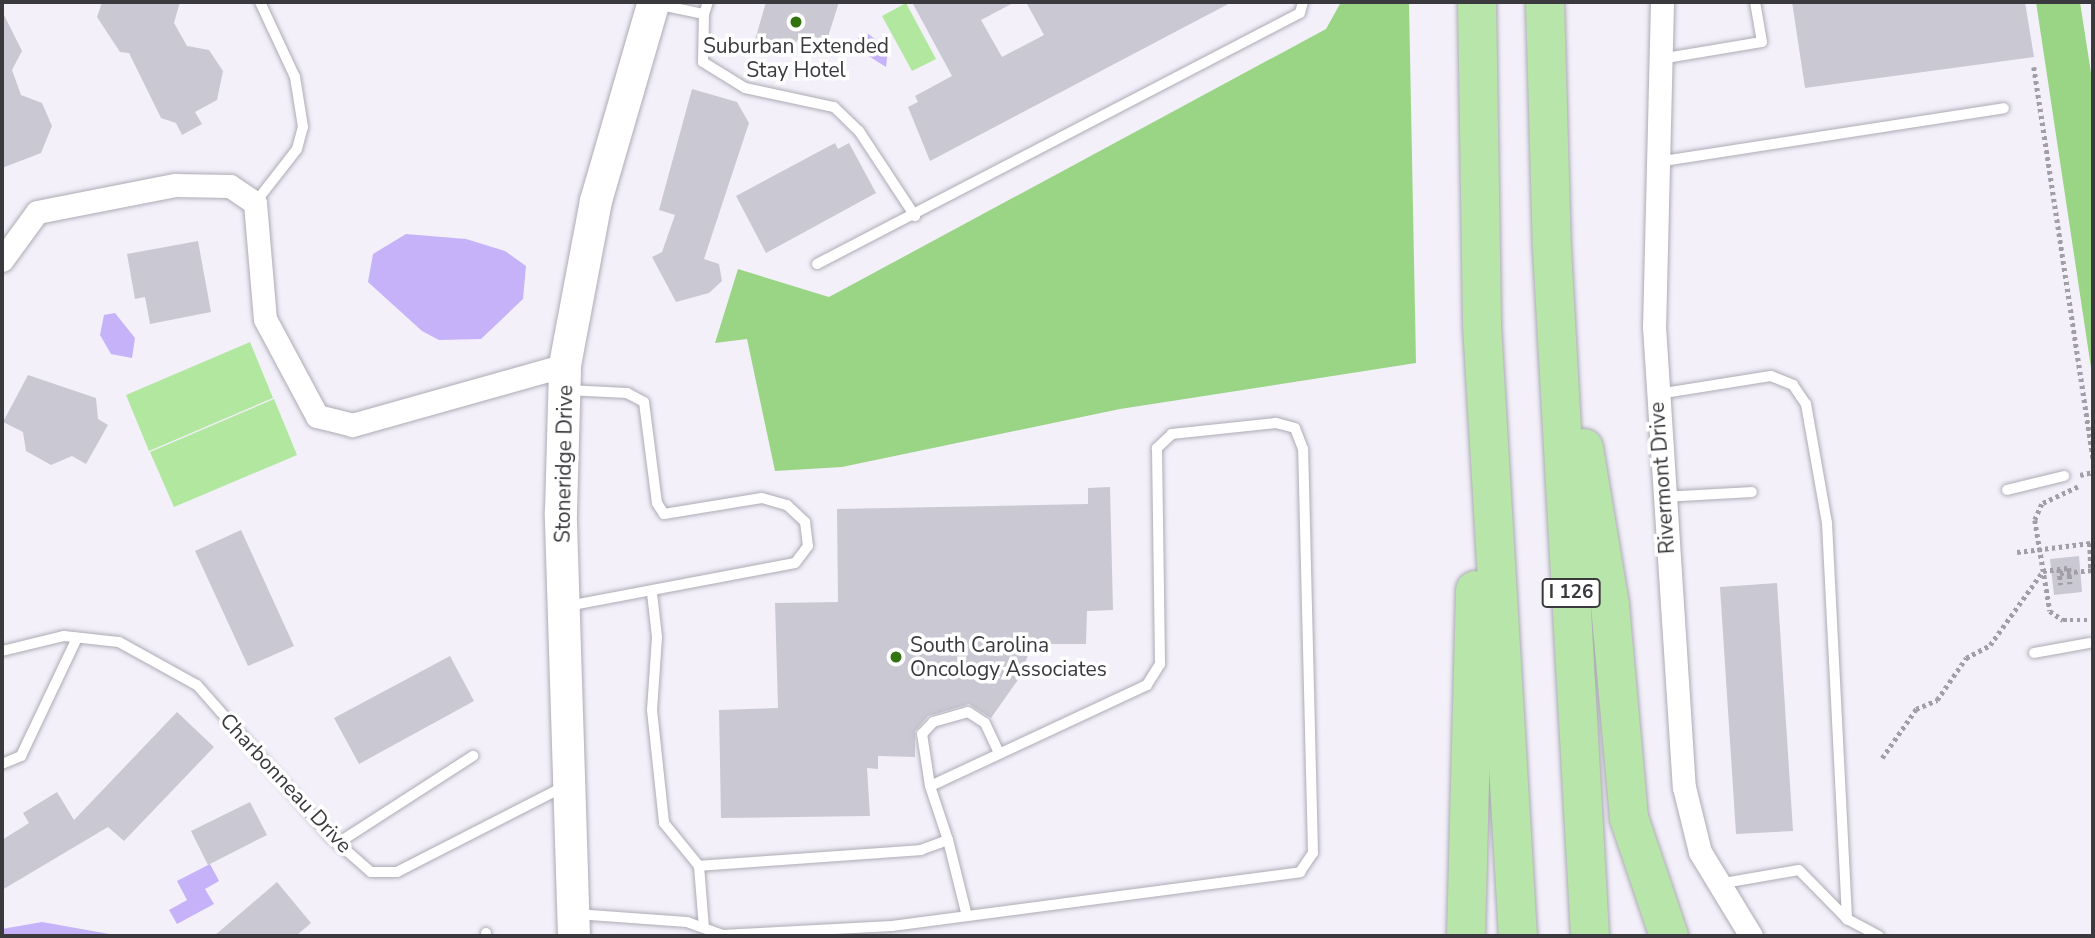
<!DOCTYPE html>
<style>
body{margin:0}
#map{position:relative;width:2095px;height:938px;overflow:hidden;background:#f3f0fa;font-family:"Nunito Sans",sans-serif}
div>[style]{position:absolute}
.green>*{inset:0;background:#b1e79e}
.forest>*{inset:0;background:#9ad585}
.water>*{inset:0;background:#c5b2f8}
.building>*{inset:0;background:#cac8d2}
.path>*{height:4.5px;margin-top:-2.25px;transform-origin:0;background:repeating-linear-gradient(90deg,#a19ea6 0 3.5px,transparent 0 7px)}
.roads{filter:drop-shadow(0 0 2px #adabb4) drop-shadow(0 0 2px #adabb4)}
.lane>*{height:10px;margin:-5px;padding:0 5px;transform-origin:5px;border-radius:5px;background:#fff}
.street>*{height:23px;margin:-11.5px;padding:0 11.5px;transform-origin:11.5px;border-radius:11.5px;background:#fff}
.secondary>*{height:32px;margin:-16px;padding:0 16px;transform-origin:16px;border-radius:16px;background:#fff}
.highway>*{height:38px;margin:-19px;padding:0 19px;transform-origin:19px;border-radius:19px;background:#b8e5a9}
.path-bridge>*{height:4.5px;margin-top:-2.25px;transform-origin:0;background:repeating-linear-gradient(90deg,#a19ea6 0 3.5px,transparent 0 7px)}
.dots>*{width:19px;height:19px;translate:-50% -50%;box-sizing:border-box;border:4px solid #fff;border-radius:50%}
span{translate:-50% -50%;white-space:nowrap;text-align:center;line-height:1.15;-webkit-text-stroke:7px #fff;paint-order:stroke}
.shield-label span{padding:2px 5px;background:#fff;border:2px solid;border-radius:5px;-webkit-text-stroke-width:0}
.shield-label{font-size:19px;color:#3a393d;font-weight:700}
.poi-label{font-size:21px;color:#3a393d}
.left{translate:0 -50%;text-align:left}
.street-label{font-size:21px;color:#3a393d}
.frame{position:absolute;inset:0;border:4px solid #3a393d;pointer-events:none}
</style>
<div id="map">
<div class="green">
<div style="clip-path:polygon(906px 3px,936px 59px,912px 71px,882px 16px)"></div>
<div style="clip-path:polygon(250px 342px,273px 398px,149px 451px,126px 395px)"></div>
<div style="clip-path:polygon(274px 399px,297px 455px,174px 507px,150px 452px)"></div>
</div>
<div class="forest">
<div style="clip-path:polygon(1341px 2px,1409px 2px,1416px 363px,1120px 409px,842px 467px,775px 471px,747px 339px,715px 343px,738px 269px,829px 297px,1326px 29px)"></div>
<div style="clip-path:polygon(2036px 2px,2080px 2px,2093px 86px,2093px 381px)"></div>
</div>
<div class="water">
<div style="clip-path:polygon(867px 33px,888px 49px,886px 67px,859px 50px,858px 38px)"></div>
<div style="clip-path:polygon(406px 234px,466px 239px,505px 251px,526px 266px,523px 299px,481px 339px,439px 340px,422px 331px,368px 282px,373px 254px)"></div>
<div style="clip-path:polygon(115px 313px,135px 338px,132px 358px,111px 354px,100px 335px,104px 315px)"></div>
<div style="clip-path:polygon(210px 864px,219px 881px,205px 889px,214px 904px,177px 924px,169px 910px,187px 900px,177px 881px)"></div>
<div style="clip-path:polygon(42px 922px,115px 935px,116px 936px,2px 936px,2px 929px)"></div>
</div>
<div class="building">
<div style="clip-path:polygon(102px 2px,180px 2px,174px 23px,187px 46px,209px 50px,223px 71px,217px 100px,195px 112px,202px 124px,182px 135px,176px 123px,161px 118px,129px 53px,120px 52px,97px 17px)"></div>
<div style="clip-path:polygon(766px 2px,839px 2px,827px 40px,802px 34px,790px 51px,755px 40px)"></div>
<div style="clip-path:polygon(912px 2px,1015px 2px,981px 20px,1002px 57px,1044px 35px,1026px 2px,1232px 2px,930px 161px,908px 107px,918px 102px,915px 96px,952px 76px)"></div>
<div style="clip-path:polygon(1792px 2px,2025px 2px,2034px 57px,1805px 88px)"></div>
<div style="clip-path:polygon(2px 11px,22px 51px,12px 70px,21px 95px,42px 103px,52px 126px,41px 153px,2px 168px)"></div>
<div style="clip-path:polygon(692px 89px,737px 102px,749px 123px,704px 259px,719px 264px,722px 281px,709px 293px,676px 302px,652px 257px,662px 252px,675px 215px,659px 210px)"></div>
<div style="clip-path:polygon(835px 143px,838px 149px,849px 143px,876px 193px,766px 253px,736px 196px)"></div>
<div style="clip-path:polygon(198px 241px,211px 312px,150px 324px,145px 297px,135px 299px,127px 254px)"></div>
<div style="clip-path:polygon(28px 375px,96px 398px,98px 419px,108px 425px,86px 464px,72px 456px,51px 465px,26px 451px,23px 432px,3px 422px)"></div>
<div style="clip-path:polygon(1110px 487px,1113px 610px,1087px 611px,1086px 644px,1032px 644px,1020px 677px,991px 718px,969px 704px,928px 716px,915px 731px,915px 757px,878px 756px,878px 769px,867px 768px,870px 816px,721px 818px,719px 710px,778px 708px,775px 603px,838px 602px,837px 509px,1088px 504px,1088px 488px)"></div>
<div style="clip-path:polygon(241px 530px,294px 646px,248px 666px,195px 551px)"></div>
<div style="clip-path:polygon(2079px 556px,2082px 592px,2054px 595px,2050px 559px)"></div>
<div style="clip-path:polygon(1777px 583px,1793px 831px,1736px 834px,1720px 587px)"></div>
<div style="clip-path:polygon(450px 656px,474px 701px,359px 764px,334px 718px)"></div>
<div style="clip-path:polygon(177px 712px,214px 747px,124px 841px,108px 827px,2px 890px,2px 840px,29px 823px,23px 813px,57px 792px,74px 820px)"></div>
<div style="clip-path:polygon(250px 802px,267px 835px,208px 865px,191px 831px)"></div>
<div style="clip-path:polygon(277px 882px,311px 923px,296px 936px,214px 936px)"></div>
</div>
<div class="path">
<div style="left:2034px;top:67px;width:396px;rotate:81.4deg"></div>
<div style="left:2080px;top:475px;width:13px;rotate:-13deg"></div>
<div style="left:2078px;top:487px;width:40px;rotate:155deg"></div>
<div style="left:2042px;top:504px;width:17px;rotate:114deg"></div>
<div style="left:2035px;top:520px;width:92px;rotate:80.6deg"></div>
<div style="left:2050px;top:611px;width:16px;rotate:35deg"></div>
<div style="left:2063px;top:620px;width:30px"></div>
<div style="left:2017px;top:552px;width:74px;rotate:-7deg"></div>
<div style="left:2090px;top:543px;width:27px;rotate:88deg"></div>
<div style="left:2059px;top:569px;width:16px;rotate:83deg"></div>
<div style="left:1882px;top:758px;width:60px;rotate:-55.2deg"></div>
<div style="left:1916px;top:709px;width:23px;rotate:-23deg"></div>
<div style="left:1937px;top:700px;width:51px;rotate:-55.4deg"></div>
<div style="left:1966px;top:658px;width:27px;rotate:-28deg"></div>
<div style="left:1990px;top:645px;width:91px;rotate:-54.4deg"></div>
<div style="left:2043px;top:571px;width:26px;rotate:-7deg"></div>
<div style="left:2069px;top:568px;width:16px;rotate:86deg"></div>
</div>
<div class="roads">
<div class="lane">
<div style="left:656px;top:4px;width:49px;rotate:11.8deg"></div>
<div style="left:704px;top:14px;width:13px;rotate:-72deg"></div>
<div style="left:704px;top:14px;width:48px;rotate:91.2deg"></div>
<div style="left:703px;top:62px;width:49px;rotate:31.8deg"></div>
<div style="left:745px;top:88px;width:91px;rotate:12.1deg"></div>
<div style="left:834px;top:107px;width:35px;rotate:44deg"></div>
<div style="left:859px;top:131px;width:102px;rotate:56.6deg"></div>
<div style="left:1660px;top:59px;width:103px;rotate:-9.5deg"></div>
<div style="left:1762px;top:42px;width:41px;rotate:-99.9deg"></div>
<div style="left:1657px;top:162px;width:351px;rotate:-8.8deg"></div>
<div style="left:255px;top:203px;width:68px;rotate:-52.1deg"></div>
<div style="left:297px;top:149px;width:23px;rotate:-75deg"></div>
<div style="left:303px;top:127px;width:51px;rotate:-99.1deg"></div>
<div style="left:295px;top:77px;width:83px;rotate:-115deg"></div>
<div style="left:817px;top:264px;width:544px;rotate:-27.46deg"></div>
<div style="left:1300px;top:13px;width:11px;rotate:-75deg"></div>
<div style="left:566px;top:390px;width:61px;rotate:2.8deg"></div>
<div style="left:627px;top:393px;width:19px;rotate:28deg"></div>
<div style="left:644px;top:402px;width:102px;rotate:82.7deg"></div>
<div style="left:657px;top:503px;width:13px;rotate:58deg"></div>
<div style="left:664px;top:514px;width:99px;rotate:-9.3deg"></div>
<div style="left:762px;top:498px;width:26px;rotate:16deg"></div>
<div style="left:787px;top:505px;width:25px;rotate:43deg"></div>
<div style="left:805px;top:522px;width:24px;rotate:83deg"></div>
<div style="left:808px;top:546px;width:21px;rotate:127deg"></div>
<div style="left:795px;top:563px;width:232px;rotate:169.3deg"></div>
<div style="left:1658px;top:394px;width:114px;rotate:-9.1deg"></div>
<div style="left:1771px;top:376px;width:24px;rotate:22deg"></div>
<div style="left:1793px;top:385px;width:23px;rotate:56deg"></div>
<div style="left:1806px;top:404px;width:121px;rotate:80deg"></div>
<div style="left:1827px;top:523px;width:397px;rotate:87.1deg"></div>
<div style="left:2007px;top:490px;width:59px;rotate:-13.8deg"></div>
<div style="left:1663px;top:497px;width:89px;rotate:-3.2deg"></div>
<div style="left:652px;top:593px;width:44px;rotate:83.5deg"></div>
<div style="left:657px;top:637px;width:73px;rotate:93.9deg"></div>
<div style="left:652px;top:710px;width:114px;rotate:83.9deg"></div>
<div style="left:664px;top:823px;width:55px;rotate:50.9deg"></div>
<div style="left:699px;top:866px;width:62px;rotate:85.4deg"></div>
<div style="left:2px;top:651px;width:64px;rotate:-13.6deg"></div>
<div style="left:64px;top:636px;width:55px;rotate:6.2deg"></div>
<div style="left:119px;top:642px;width:89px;rotate:28.9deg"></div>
<div style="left:197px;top:685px;width:203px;rotate:48.6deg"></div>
<div style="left:331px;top:837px;width:53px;rotate:41.2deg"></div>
<div style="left:371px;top:872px;width:26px"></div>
<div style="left:397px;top:872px;width:191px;rotate:-27.1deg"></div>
<div style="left:2034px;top:653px;width:56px;rotate:-10.3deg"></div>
<div style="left:2px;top:764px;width:21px;rotate:-23deg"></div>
<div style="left:21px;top:756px;width:131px;rotate:-64.6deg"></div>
<div style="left:930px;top:786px;width:53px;rotate:-98.7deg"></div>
<div style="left:922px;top:734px;width:16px;rotate:-47deg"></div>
<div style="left:933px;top:722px;width:36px;rotate:-16deg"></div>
<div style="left:968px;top:712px;width:20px;rotate:33deg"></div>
<div style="left:985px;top:723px;width:33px;rotate:65deg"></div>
<div style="left:948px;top:840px;width:78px;rotate:76deg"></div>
<div style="left:338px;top:843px;width:161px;rotate:-32.8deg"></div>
<div style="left:1718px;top:884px;width:82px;rotate:-9.8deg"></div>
<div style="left:1799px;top:870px;width:69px;rotate:45.6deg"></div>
<div style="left:1847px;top:919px;width:36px;rotate:28deg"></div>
<div style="left:576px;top:914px;width:111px;rotate:4.1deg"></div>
<div style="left:687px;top:922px;width:37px;rotate:20deg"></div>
<div style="left:722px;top:935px;width:170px;rotate:-3deg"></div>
<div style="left:892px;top:926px;width:412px;rotate:-7.5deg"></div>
<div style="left:1300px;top:872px;width:23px;rotate:-56deg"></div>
<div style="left:1313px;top:853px;width:404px;rotate:-91.4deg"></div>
<div style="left:1303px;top:449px;width:22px;rotate:-111deg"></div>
<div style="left:1295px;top:428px;width:20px;rotate:-165deg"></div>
<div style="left:1276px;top:423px;width:105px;rotate:174deg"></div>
<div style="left:1172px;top:434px;width:21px;rotate:137deg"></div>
<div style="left:1157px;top:448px;width:216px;rotate:89.2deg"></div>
<div style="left:1160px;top:664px;width:25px;rotate:122deg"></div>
<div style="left:1147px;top:685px;width:239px;rotate:155deg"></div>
<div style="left:930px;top:786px;width:57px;rotate:71.6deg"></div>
<div style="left:948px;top:840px;width:29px;rotate:160deg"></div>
<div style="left:921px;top:850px;width:223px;rotate:175.9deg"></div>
<div style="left:486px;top:933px;width:3px;rotate:90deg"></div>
</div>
<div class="street">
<div style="left:1662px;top:2px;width:324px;rotate:91.4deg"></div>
<div style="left:1654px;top:326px;width:462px;rotate:86.3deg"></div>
<div style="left:1684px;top:787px;width:67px;rotate:76.2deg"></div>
<div style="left:1700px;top:852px;width:98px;rotate:58.7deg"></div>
<div style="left:2px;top:260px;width:59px;rotate:-53.9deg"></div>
<div style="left:37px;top:212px;width:141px;rotate:-11.1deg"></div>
<div style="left:175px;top:185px;width:55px;rotate:1deg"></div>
<div style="left:230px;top:186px;width:30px;rotate:34deg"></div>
<div style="left:255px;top:203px;width:116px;rotate:85.1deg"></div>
<div style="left:265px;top:319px;width:110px;rotate:61.8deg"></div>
<div style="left:317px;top:416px;width:36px;rotate:14deg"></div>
<div style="left:352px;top:425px;width:221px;rotate:-15.7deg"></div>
</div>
<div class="secondary">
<div style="left:574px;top:936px;width:424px;rotate:-91.8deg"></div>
<div style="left:561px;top:512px;width:147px;rotate:-88.4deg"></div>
<div style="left:565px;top:365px;width:167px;rotate:-79.3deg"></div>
<div style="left:596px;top:201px;width:207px;rotate:-73.8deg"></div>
</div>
<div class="highway">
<div style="left:1477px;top:2px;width:323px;rotate:89.1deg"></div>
<div style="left:1482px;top:325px;width:612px;rotate:86.63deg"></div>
<div style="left:1545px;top:2px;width:247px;rotate:88.4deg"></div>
<div style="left:1552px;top:249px;width:688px;rotate:86.83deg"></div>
<div style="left:1584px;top:448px;width:159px;rotate:80.6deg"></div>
<div style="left:1610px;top:605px;width:214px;rotate:84.9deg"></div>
<div style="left:1629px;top:818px;width:125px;rotate:71.3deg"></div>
<div style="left:1466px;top:936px;width:346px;rotate:-88.5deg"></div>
</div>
</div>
<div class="path-bridge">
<div style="left:2060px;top:573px;width:33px;rotate:-5deg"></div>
</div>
<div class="dots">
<div style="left:796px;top:22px;background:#31730e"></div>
<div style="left:896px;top:657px;background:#31730e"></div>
</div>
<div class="shield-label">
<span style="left:1571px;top:593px">I 126</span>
</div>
<div class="poi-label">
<span style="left:796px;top:58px">Suburban Extended<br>Stay Hotel</span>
<span class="left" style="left:910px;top:657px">South Carolina<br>Oncology Associates</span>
</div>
<div class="street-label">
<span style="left:564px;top:464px;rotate:-89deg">Stoneridge Drive</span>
<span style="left:1662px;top:478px;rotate:-94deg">Rivermont Drive</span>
<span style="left:286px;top:783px;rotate:47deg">Charbonneau Drive</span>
</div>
<div class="frame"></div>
</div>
